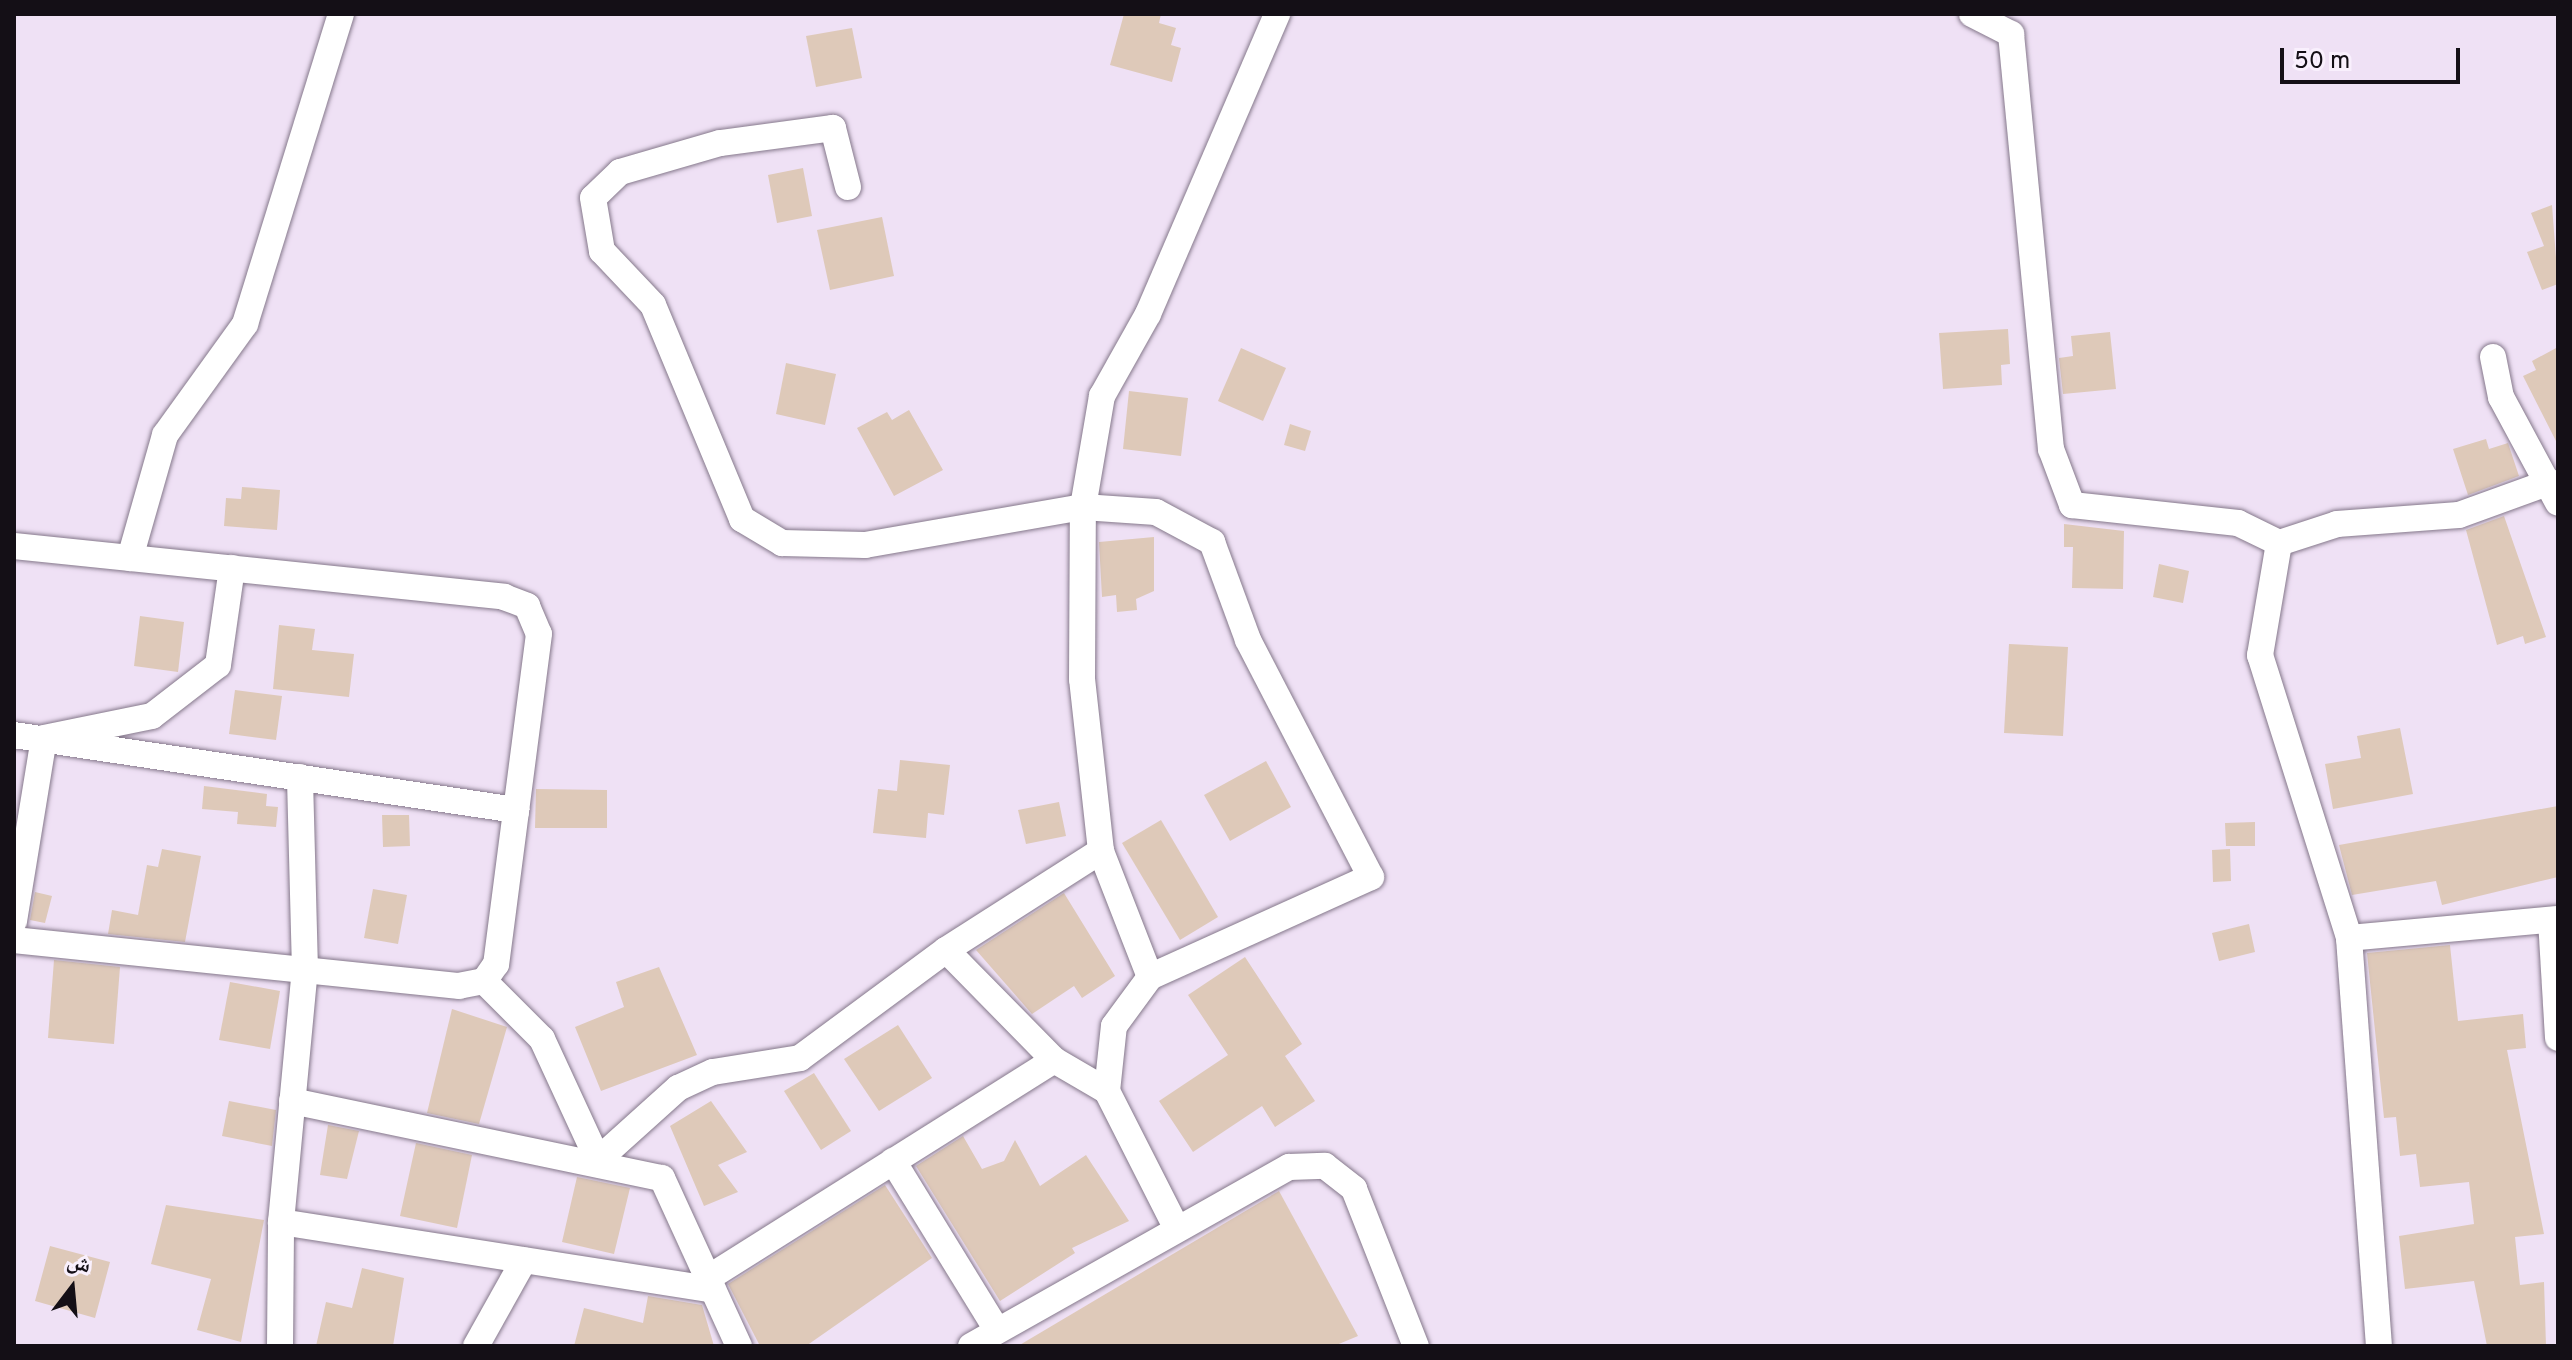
<!DOCTYPE html>
<meta charset="utf-8">
<style>
body{margin:0}
#map{position:relative;width:2572px;height:1360px;overflow:hidden;background:#efe1f5;font-family:Overpass,"Noto Naskh Arabic",sans-serif}
div>[style]{position:absolute}
.building>*{inset:0;background:#dec9b9}
.roads{filter:drop-shadow(0 0 2px #85788b) drop-shadow(0 0 2px #85788b)}
.minor>*{height:26px;margin:-13px;padding:0 13px;transform-origin:13px;border-radius:13px;background:#fff}
span{translate:-50% -50%;white-space:nowrap;text-align:center;line-height:1.15;-webkit-text-stroke:6px #f9f0fd;paint-order:stroke}
.frame{position:absolute;inset:0;border:16px solid #140f16;pointer-events:none}
.north{position:absolute;left:32px;top:1248px;width:80px;height:80px;-webkit-text-stroke:6px #f9f0fd;paint-order:stroke;rotate:16deg;font-size:22px;font-weight:700;line-height:32px;text-align:center;color:#140f16}
.north::after{content:'';display:block;margin:auto;width:28px;height:36px;background:#140f16;clip-path:polygon(50% 0,100% 100%,50% 72%,0 100%)}
.scale{position:absolute;left:2280px;top:48px;width:180px;height:36px;box-sizing:border-box;border:4px solid #140f16;border-top:0;padding-left:10px;font-size:24px;line-height:28px;white-space:nowrap;color:#140f16;-webkit-text-stroke:6px #f9f0fd;paint-order:stroke}
</style>
<div id="map">
<div class="building">
<div style="clip-path:polygon(1124px 14px,1161px 14px,1159px 23px,1176px 28px,1171px 45px,1181px 48px,1172px 82px,1110px 65px)"></div>
<div style="clip-path:polygon(852px 28px,862px 78px,816px 87px,806px 36px)"></div>
<div style="clip-path:polygon(803px 168px,812px 216px,777px 223px,768px 175px)"></div>
<div style="clip-path:polygon(2552px 205px,2558px 284px,2542px 290px,2527px 252px,2544px 246px,2531px 213px)"></div>
<div style="clip-path:polygon(882px 217px,894px 276px,830px 290px,817px 230px)"></div>
<div style="clip-path:polygon(2008px 329px,2010px 364px,2001px 365px,2002px 385px,1943px 389px,1939px 333px)"></div>
<div style="clip-path:polygon(2110px 332px,2116px 389px,2063px 394px,2059px 358px,2073px 356px,2071px 336px)"></div>
<div style="clip-path:polygon(2558px 347px,2558px 445px,2523px 376px,2536px 370px,2532px 361px)"></div>
<div style="clip-path:polygon(1241px 348px,1286px 368px,1263px 421px,1218px 401px)"></div>
<div style="clip-path:polygon(786px 363px,836px 374px,825px 425px,776px 414px)"></div>
<div style="clip-path:polygon(1129px 391px,1188px 398px,1181px 456px,1123px 449px)"></div>
<div style="clip-path:polygon(909px 410px,943px 470px,894px 496px,857px 428px,887px 412px,892px 420px)"></div>
<div style="clip-path:polygon(1290px 424px,1311px 431px,1305px 451px,1284px 445px)"></div>
<div style="clip-path:polygon(2486px 439px,2489px 449px,2508px 443px,2519px 476px,2468px 495px,2453px 449px)"></div>
<div style="clip-path:polygon(242px 487px,280px 490px,277px 530px,224px 526px,226px 498px,241px 499px)"></div>
<div style="clip-path:polygon(2504px 516px,2546px 637px,2525px 644px,2523px 636px,2497px 645px,2466px 530px)"></div>
<div style="clip-path:polygon(2064px 524px,2124px 531px,2123px 589px,2072px 588px,2073px 547px,2064px 547px)"></div>
<div style="clip-path:polygon(1154px 537px,1154px 591px,1136px 599px,1137px 610px,1117px 612px,1116px 595px,1102px 597px,1099px 542px)"></div>
<div style="clip-path:polygon(2159px 564px,2189px 571px,2183px 603px,2153px 597px)"></div>
<div style="clip-path:polygon(140px 616px,184px 622px,178px 672px,134px 666px)"></div>
<div style="clip-path:polygon(279px 625px,315px 629px,312px 650px,354px 654px,349px 697px,273px 689px)"></div>
<div style="clip-path:polygon(2009px 644px,2068px 647px,2063px 736px,2004px 733px)"></div>
<div style="clip-path:polygon(235px 690px,282px 696px,276px 740px,229px 734px)"></div>
<div style="clip-path:polygon(2400px 728px,2413px 794px,2333px 809px,2325px 764px,2361px 758px,2357px 736px)"></div>
<div style="clip-path:polygon(900px 760px,950px 765px,944px 815px,928px 813px,926px 838px,873px 833px,878px 789px,897px 791px)"></div>
<div style="clip-path:polygon(1266px 761px,1291px 807px,1230px 841px,1204px 795px)"></div>
<div style="clip-path:polygon(204px 786px,267px 794px,266px 806px,278px 807px,276px 827px,237px 824px,238px 812px,202px 809px)"></div>
<div style="clip-path:polygon(536px 789px,607px 790px,607px 828px,535px 828px)"></div>
<div style="clip-path:polygon(1059px 802px,1066px 836px,1026px 844px,1018px 810px)"></div>
<div style="clip-path:polygon(2558px 806px,2558px 877px,2442px 905px,2436px 881px,2352px 895px,2339px 845px)"></div>
<div style="clip-path:polygon(382px 815px,409px 815px,410px 846px,383px 847px)"></div>
<div style="clip-path:polygon(1161px 820px,1218px 917px,1180px 940px,1122px 843px)"></div>
<div style="clip-path:polygon(2255px 822px,2255px 846px,2226px 846px,2225px 823px)"></div>
<div style="clip-path:polygon(162px 849px,201px 856px,185px 942px,108px 934px,112px 910px,138px 915px,147px 865px,158px 867px)"></div>
<div style="clip-path:polygon(2230px 849px,2231px 881px,2213px 882px,2212px 850px)"></div>
<div style="clip-path:polygon(373px 889px,407px 895px,398px 944px,364px 938px)"></div>
<div style="clip-path:polygon(35px 892px,52px 896px,45px 923px,30px 920px)"></div>
<div style="clip-path:polygon(1064px 893px,1115px 976px,1082px 998px,1074px 986px,1032px 1014px,976px 950px)"></div>
<div style="clip-path:polygon(2249px 924px,2255px 952px,2219px 961px,2212px 933px)"></div>
<div style="clip-path:polygon(2450px 945px,2458px 1021px,2523px 1014px,2526px 1048px,2507px 1050px,2544px 1234px,2515px 1237px,2520px 1285px,2544px 1282px,2546px 1346px,2487px 1346px,2474px 1281px,2405px 1289px,2399px 1236px,2474px 1224px,2469px 1182px,2420px 1187px,2416px 1154px,2400px 1156px,2396px 1117px,2384px 1118px,2367px 953px)"></div>
<div style="clip-path:polygon(1245px 957px,1302px 1044px,1285px 1056px,1315px 1101px,1275px 1127px,1262px 1106px,1193px 1152px,1159px 1101px,1228px 1055px,1188px 995px)"></div>
<div style="clip-path:polygon(54px 960px,120px 967px,114px 1044px,48px 1038px)"></div>
<div style="clip-path:polygon(659px 967px,697px 1055px,601px 1091px,575px 1027px,624px 1007px,616px 982px)"></div>
<div style="clip-path:polygon(230px 982px,280px 991px,270px 1049px,219px 1040px)"></div>
<div style="clip-path:polygon(452px 1009px,507px 1027px,479px 1124px,427px 1113px)"></div>
<div style="clip-path:polygon(898px 1025px,932px 1078px,879px 1111px,844px 1059px)"></div>
<div style="clip-path:polygon(814px 1073px,851px 1131px,821px 1150px,784px 1091px)"></div>
<div style="clip-path:polygon(229px 1101px,276px 1110px,272px 1146px,222px 1136px)"></div>
<div style="clip-path:polygon(711px 1101px,747px 1152px,718px 1165px,738px 1192px,704px 1206px,670px 1126px)"></div>
<div style="clip-path:polygon(328px 1125px,359px 1131px,347px 1179px,320px 1175px)"></div>
<div style="clip-path:polygon(963px 1136px,982px 1169px,1004px 1161px,1015px 1140px,1040px 1186px,1086px 1155px,1129px 1221px,1072px 1248px,1075px 1253px,1000px 1301px,916px 1166px)"></div>
<div style="clip-path:polygon(416px 1143px,472px 1155px,457px 1228px,400px 1216px)"></div>
<div style="clip-path:polygon(577px 1177px,630px 1188px,614px 1254px,562px 1242px)"></div>
<div style="clip-path:polygon(885px 1185px,932px 1258px,806px 1346px,760px 1346px,728px 1284px)"></div>
<div style="clip-path:polygon(1279px 1191px,1358px 1336px,1334px 1346px,1018px 1346px)"></div>
<div style="clip-path:polygon(166px 1205px,264px 1220px,241px 1342px,197px 1330px,211px 1279px,151px 1264px)"></div>
<div style="clip-path:polygon(50px 1246px,110px 1262px,95px 1318px,35px 1301px)"></div>
<div style="clip-path:polygon(362px 1268px,404px 1278px,393px 1346px,316px 1346px,326px 1302px,352px 1308px)"></div>
<div style="clip-path:polygon(648px 1296px,702px 1305px,714px 1346px,574px 1346px,584px 1308px,643px 1323px)"></div>
</div>
<div class="roads">
<div class="minor">
<div style="left:1972px;top:14px;width:44px;rotate:27.1deg"></div>
<div style="left:2011px;top:34px;width:417px;rotate:84.5deg"></div>
<div style="left:2051px;top:449px;width:60px;rotate:69.4deg"></div>
<div style="left:2072px;top:505px;width:167px;rotate:6.2deg"></div>
<div style="left:2238px;top:523px;width:46px;rotate:26deg"></div>
<div style="left:2279px;top:543px;width:61px;rotate:-18.1deg"></div>
<div style="left:2337px;top:524px;width:122px;rotate:-4.2deg"></div>
<div style="left:2459px;top:515px;width:97px;rotate:-19.9deg"></div>
<div style="left:848px;top:187px;width:61px;rotate:-104.3deg"></div>
<div style="left:833px;top:128px;width:114px;rotate:172.4deg"></div>
<div style="left:720px;top:143px;width:104px;rotate:163.8deg"></div>
<div style="left:620px;top:172px;width:37px;rotate:136deg"></div>
<div style="left:593px;top:198px;width:54px;rotate:80.4deg"></div>
<div style="left:602px;top:251px;width:74px;rotate:46.6deg"></div>
<div style="left:653px;top:305px;width:232px;rotate:67.4deg"></div>
<div style="left:742px;top:519px;width:47px;rotate:31deg"></div>
<div style="left:782px;top:543px;width:83px;rotate:1.4deg"></div>
<div style="left:865px;top:545px;width:221px;rotate:-9.9deg"></div>
<div style="left:1083px;top:507px;width:73px;rotate:3.9deg"></div>
<div style="left:1156px;top:512px;width:64px;rotate:28.2deg"></div>
<div style="left:1212px;top:542px;width:104px;rotate:69.8deg"></div>
<div style="left:1248px;top:640px;width:267px;rotate:62.6deg"></div>
<div style="left:1371px;top:877px;width:243px;rotate:155.7deg"></div>
<div style="left:2493px;top:357px;width:41px;rotate:78.7deg"></div>
<div style="left:2501px;top:397px;width:120px;rotate:61.7deg"></div>
<div style="left:2279px;top:543px;width:114px;rotate:99.6deg"></div>
<div style="left:2260px;top:655px;width:297px;rotate:72.5deg"></div>
<div style="left:2349px;top:938px;width:409px;rotate:85.8deg"></div>
<div style="left:14px;top:546px;width:493px;rotate:5.9deg"></div>
<div style="left:504px;top:597px;width:25px;rotate:21deg"></div>
<div style="left:527px;top:606px;width:30px;rotate:67deg"></div>
<div style="left:539px;top:634px;width:333px;rotate:97.4deg"></div>
<div style="left:496px;top:964px;width:21px;rotate:125deg"></div>
<div style="left:484px;top:981px;width:25px;rotate:169deg"></div>
<div style="left:459px;top:986px;width:447px;rotate:-174.1deg"></div>
<div style="left:130px;top:558px;width:128px;rotate:-74.1deg"></div>
<div style="left:165px;top:435px;width:137px;rotate:-54.2deg"></div>
<div style="left:245px;top:324px;width:325px;rotate:-72.8deg"></div>
<div style="left:14px;top:735px;width:508px;rotate:8.5deg"></div>
<div style="left:2551px;top:920px;width:118px;rotate:86.6deg"></div>
<div style="left:14px;top:921px;width:185px;rotate:-80.7deg"></div>
<div style="left:44px;top:738px;width:110px;rotate:-11.5deg"></div>
<div style="left:152px;top:716px;width:83px;rotate:-37.7deg"></div>
<div style="left:218px;top:665px;width:98px;rotate:-81.8deg"></div>
<div style="left:2349px;top:938px;width:210px;rotate:-5.2deg"></div>
<div style="left:946px;top:950px;width:154px;rotate:45.5deg"></div>
<div style="left:1054px;top:1060px;width:61px;rotate:30.3deg"></div>
<div style="left:484px;top:981px;width:82px;rotate:45deg"></div>
<div style="left:542px;top:1039px;width:133px;rotate:65.2deg"></div>
<div style="left:598px;top:1160px;width:108px;rotate:-42deg"></div>
<div style="left:678px;top:1088px;width:38px;rotate:-25deg"></div>
<div style="left:713px;top:1072px;width:88px;rotate:-9.1deg"></div>
<div style="left:800px;top:1058px;width:182px;rotate:-36.5deg"></div>
<div style="left:946px;top:950px;width:184px;rotate:-32.6deg"></div>
<div style="left:292px;top:1101px;width:378px;rotate:11.8deg"></div>
<div style="left:662px;top:1178px;width:185px;rotate:65.4deg"></div>
<div style="left:893px;top:1161px;width:198px;rotate:58.4deg"></div>
<div style="left:281px;top:1222px;width:437px;rotate:8.9deg"></div>
<div style="left:1177px;top:1229px;width:155px;rotate:-116.9deg"></div>
<div style="left:1107px;top:1091px;width:65px;rotate:-83.9deg"></div>
<div style="left:1114px;top:1026px;width:61px;rotate:-53.7deg"></div>
<div style="left:1150px;top:977px;width:135px;rotate:-111.3deg"></div>
<div style="left:1101px;top:851px;width:173px;rotate:-96.3deg"></div>
<div style="left:1082px;top:679px;width:172px;rotate:-89.7deg"></div>
<div style="left:1083px;top:507px;width:113px;rotate:-80.3deg"></div>
<div style="left:1102px;top:396px;width:94px;rotate:-60.7deg"></div>
<div style="left:1148px;top:314px;width:327px;rotate:-66.7deg"></div>
<div style="left:708px;top:1278px;width:409px;rotate:-32.2deg"></div>
<div style="left:280px;top:1346px;width:124px;rotate:-89.5deg"></div>
<div style="left:281px;top:1222px;width:253px;rotate:-84.6deg"></div>
<div style="left:305px;top:970px;width:193px;rotate:-91.5deg"></div>
<div style="left:476px;top:1346px;width:98px;rotate:-60.8deg"></div>
<div style="left:971px;top:1346px;width:365px;rotate:-29.4deg"></div>
<div style="left:1289px;top:1167px;width:36px;rotate:-2deg"></div>
<div style="left:1325px;top:1166px;width:37px;rotate:38deg"></div>
<div style="left:1354px;top:1189px;width:169px;rotate:68.5deg"></div>
</div>
</div>
<div class="frame"></div>
<div class="north">ش</div>
<div class="scale">50 m</div>
</div>
